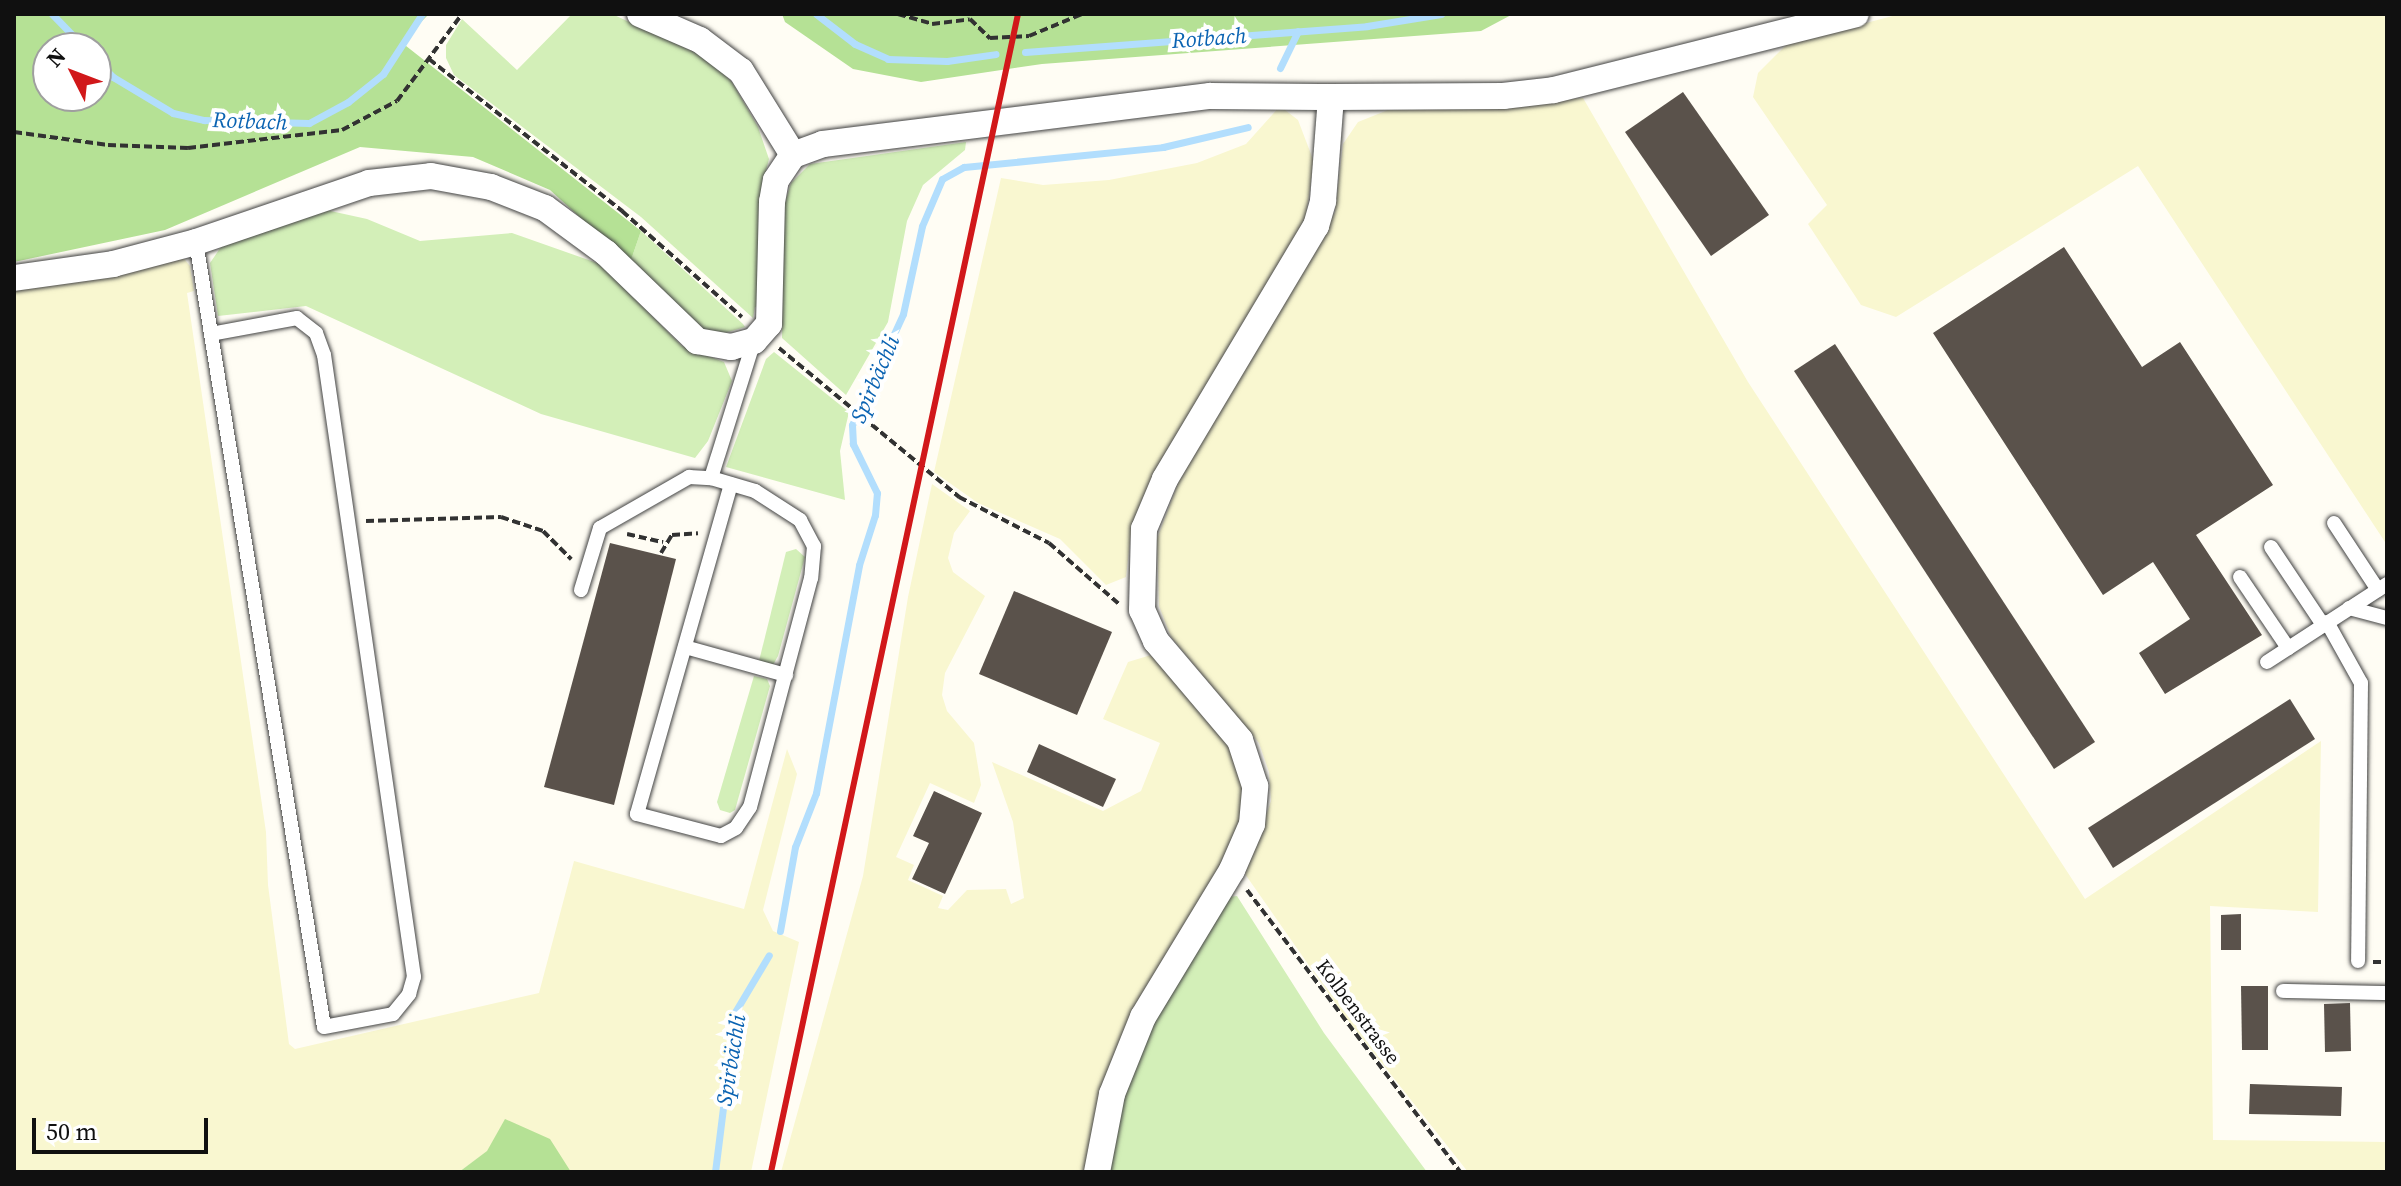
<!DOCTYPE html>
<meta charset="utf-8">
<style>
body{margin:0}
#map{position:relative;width:2401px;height:1186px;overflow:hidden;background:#fffdf4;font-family:"Source Serif 4",serif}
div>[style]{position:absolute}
.farmland>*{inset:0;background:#f9f7d0}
.green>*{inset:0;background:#d3efb8}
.forest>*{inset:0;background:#b5e195}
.stream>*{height:7px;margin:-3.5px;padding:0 3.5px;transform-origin:3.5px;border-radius:3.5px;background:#b2defd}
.building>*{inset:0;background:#5a524b}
.path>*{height:4px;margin-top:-2px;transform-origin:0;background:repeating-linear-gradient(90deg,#323232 0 8px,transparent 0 12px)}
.roads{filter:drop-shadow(0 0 2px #434343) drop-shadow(0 0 2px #434343)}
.service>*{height:14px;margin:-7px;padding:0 7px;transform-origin:7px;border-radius:7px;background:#fff}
.minor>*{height:26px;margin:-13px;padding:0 13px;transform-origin:13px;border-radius:13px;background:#fff}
.rail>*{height:6px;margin:-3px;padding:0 3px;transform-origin:3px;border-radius:3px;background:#d1181a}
span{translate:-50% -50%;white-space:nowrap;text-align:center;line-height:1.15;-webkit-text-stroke:8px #fff;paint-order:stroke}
.street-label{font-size:20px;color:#101010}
.water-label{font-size:22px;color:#0a63b2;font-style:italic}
.frame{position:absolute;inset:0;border:16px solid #101010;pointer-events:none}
.north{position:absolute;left:32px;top:32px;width:80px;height:80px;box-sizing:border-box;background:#fff;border:2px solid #9f9f9f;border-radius:50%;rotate:312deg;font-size:22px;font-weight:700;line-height:32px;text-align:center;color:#101010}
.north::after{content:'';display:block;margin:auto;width:28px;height:36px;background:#d1181a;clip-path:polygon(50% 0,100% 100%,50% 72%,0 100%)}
.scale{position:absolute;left:32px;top:1118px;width:176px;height:36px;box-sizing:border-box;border:4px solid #101010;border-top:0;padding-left:10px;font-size:24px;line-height:28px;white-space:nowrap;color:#101010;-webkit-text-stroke:6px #fff;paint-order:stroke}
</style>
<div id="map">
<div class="farmland">
<div style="clip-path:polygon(1900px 14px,2387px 14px,2387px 545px,2138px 166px,1896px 317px,1861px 305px,1808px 224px,1827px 205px,1753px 97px,1758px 73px,1787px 44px)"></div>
<div style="clip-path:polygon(1583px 98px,1748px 382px,2085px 899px,2321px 741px,2318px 912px,2210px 906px,2213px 1140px,2387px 1142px,2387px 1172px,1468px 1172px,1343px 1014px,1245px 874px,1271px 801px,1269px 772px,1259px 743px,1171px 637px,1159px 606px,1157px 539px,1179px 481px,1335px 212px,1343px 144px,1358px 122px,1388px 110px)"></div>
<div style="clip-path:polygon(1280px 106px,1298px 120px,1314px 162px,1305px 221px,1146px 491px,1132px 525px,1126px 577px,1106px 585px,1060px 539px,978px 503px,934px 472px,1001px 178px,1043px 185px,1109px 180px,1197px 163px,1246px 144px)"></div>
<div style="clip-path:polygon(181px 255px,190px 266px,194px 291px,187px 293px,266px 832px,268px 885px,289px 1044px,295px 1049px,539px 993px,574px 861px,744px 909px,787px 749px,797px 774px,763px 910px,773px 931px,799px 942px,751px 1172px,571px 1172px,488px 1151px,459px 1172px,14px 1172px,14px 287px)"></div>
<div style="clip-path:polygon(932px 484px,970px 511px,954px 533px,948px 558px,953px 572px,985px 596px,945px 673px,942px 695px,947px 711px,974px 743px,981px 785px,974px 803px,930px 783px,896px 857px,914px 865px,908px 880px,943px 896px,938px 908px,948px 910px,967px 890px,1006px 889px,1011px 904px,1024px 898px,1013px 822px,992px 762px,1103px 811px,1141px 791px,1160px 743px,1103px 719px,1128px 662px,1151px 655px,1220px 731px,1239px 762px,1245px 791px,1242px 818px,1217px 875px,1132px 1014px,1085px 1172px,781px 1172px,863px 876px,908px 597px)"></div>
</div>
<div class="green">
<div style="clip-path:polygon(572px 14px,612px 14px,707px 58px,732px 82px,758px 127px,769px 159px,763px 182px,760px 306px,755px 307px,753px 318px,641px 217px,454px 75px,446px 58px,446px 45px,462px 19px,517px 70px)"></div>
<div style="clip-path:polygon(966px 142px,965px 150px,923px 185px,907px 221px,888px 322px,846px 395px,782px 338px,784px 206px,791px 183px,810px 164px)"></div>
<div style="clip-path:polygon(326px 210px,367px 219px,420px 241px,512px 233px,600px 264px,682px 346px,724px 362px,732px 381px,708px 441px,695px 458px,541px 414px,306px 306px,218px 316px,210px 263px,225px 241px)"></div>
<div style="clip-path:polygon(641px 231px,743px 324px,745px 327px,718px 335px,701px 330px,630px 263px)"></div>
<div style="clip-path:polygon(774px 352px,849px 412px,840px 451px,845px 500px,726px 467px,766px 359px)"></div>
<div style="clip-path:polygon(796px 549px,805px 557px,778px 656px,773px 665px,759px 661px,786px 552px)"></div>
<div style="clip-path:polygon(754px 676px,767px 679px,770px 686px,735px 810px,730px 813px,720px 810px,717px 802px)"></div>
<div style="clip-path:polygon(1237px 896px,1324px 1033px,1427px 1172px,1107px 1172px,1125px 1087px,1154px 1019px,1229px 897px)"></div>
</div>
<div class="forest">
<div style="clip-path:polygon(evenodd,14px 14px,429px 14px,401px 42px,641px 231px,630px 263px,550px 190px,473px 157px,360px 147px,165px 230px,14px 262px,14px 14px,48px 48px,96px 48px,96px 96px,48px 96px,48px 48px)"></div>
<div style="clip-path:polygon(782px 14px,1513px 14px,1481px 31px,1042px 64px,921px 82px,853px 69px,785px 22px)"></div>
<div style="clip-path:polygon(505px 1119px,550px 1139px,571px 1172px,459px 1172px,487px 1151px)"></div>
</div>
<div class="stream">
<div style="left:52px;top:14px;width:47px;rotate:45.9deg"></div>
<div style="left:816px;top:14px;width:49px;rotate:37.6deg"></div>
<div style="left:855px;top:44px;width:36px;rotate:24deg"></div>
<div style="left:888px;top:59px;width:59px;rotate:1.9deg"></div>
<div style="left:947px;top:61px;width:49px;rotate:-8.1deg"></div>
<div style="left:1025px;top:52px;width:343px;rotate:-4.3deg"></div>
<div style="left:1367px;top:26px;width:75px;rotate:-9.2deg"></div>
<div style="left:96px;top:60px;width:24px;rotate:45deg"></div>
<div style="left:113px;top:77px;width:70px;rotate:31deg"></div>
<div style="left:173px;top:113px;width:32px;rotate:13deg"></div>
<div style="left:204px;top:120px;width:105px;rotate:1.6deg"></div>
<div style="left:309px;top:123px;width:44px;rotate:-28.3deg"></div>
<div style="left:348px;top:102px;width:45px;rotate:-38.7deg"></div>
<div style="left:383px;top:74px;width:72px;rotate:-57deg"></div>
<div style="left:1280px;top:68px;width:41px;rotate:-64.1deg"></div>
<div style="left:780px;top:931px;width:85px;rotate:-79.9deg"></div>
<div style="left:795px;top:847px;width:58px;rotate:-68.7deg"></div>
<div style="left:816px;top:793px;width:232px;rotate:-79.3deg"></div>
<div style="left:859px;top:565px;width:52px;rotate:-72.3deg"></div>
<div style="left:875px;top:515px;width:22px;rotate:-85deg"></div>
<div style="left:877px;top:493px;width:55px;rotate:-116.1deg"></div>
<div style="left:853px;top:444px;width:19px;rotate:-93deg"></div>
<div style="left:852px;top:425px;width:122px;rotate:-65.3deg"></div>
<div style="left:903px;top:314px;width:90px;rotate:-77.8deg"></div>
<div style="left:922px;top:226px;width:51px;rotate:-66.9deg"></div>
<div style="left:942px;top:179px;width:25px;rotate:-29deg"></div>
<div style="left:964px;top:167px;width:200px;rotate:-5.7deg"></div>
<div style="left:1163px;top:147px;width:87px;rotate:-13.2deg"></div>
<div style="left:715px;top:1172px;width:161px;rotate:-82.9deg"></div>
<div style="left:735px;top:1012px;width:66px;rotate:-59.2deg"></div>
</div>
<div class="building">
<div style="clip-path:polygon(1683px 92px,1769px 215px,1711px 256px,1625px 132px)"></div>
<div style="clip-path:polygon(2064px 247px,2142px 367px,2180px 342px,2273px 485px,2196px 535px,2262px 635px,2165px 694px,2139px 653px,2190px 619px,2153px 562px,2103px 595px,1933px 333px)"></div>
<div style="clip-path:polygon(1835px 344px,2095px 742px,2054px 769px,1794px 371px)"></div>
<div style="clip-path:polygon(610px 543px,676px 559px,614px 805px,544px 787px)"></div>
<div style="clip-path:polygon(1014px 591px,1112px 632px,1077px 715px,979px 674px)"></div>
<div style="clip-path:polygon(2290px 699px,2315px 739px,2113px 868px,2088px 828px)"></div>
<div style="clip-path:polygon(1039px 744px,1116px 779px,1103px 807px,1027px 772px)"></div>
<div style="clip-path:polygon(934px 791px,982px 813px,945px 894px,912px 879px,929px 843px,913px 836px)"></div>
<div style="clip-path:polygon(2241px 914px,2241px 950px,2221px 950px,2221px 915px)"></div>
<div style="clip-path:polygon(2241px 986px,2268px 986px,2268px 1050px,2242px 1050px)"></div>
<div style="clip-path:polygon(2350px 1003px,2351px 1051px,2325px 1052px,2324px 1004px)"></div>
<div style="clip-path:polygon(2250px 1084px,2342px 1087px,2341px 1116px,2249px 1114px)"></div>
</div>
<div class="path">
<div style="left:898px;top:14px;width:35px;rotate:16deg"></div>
<div style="left:932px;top:24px;width:38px;rotate:-7deg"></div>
<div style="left:970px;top:19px;width:28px;rotate:44deg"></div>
<div style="left:990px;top:38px;width:39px;rotate:-3deg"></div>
<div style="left:1029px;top:36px;width:57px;rotate:-22.5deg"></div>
<div style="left:429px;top:59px;width:246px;rotate:38.2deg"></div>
<div style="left:622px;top:211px;width:160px;rotate:41.5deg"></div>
<div style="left:14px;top:132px;width:95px;rotate:7.9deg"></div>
<div style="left:108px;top:145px;width:80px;rotate:2.1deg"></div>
<div style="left:188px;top:148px;width:155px;rotate:-6.7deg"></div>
<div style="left:342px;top:130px;width:62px;rotate:-27.8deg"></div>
<div style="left:397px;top:101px;width:109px;rotate:-53.2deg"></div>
<div style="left:779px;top:348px;width:234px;rotate:39.6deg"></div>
<div style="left:959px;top:497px;width:101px;rotate:27.1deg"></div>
<div style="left:1049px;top:543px;width:94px;rotate:41.1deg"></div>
<div style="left:366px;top:521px;width:135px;rotate:-1.7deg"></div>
<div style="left:501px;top:517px;width:44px;rotate:18.4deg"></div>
<div style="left:543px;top:531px;width:40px;rotate:45deg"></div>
<div style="left:627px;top:534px;width:37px;rotate:13deg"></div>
<div style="left:661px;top:553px;width:21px;rotate:-59deg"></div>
<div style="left:672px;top:535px;width:26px;rotate:-4deg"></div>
<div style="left:1247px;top:890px;width:353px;rotate:52.9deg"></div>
<div style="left:2373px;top:962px;width:14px"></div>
</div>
<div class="roads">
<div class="service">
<div style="left:196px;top:242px;width:795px;rotate:80.74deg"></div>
<div style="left:324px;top:1027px;width:70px;rotate:-10.7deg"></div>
<div style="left:393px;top:1014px;width:26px;rotate:-51deg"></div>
<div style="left:409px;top:994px;width:18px;rotate:-74deg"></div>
<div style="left:414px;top:977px;width:628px;rotate:-98.23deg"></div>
<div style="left:324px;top:355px;width:23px;rotate:-110deg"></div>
<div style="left:316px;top:333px;width:24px;rotate:-142deg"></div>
<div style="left:297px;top:318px;width:87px;rotate:169.5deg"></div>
<div style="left:711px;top:478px;width:46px;rotate:16.5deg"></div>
<div style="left:755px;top:491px;width:54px;rotate:32.8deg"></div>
<div style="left:800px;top:520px;width:30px;rotate:62deg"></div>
<div style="left:814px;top:546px;width:32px;rotate:95deg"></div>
<div style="left:811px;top:578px;width:237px;rotate:104.9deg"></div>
<div style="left:750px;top:807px;width:25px;rotate:124deg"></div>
<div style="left:736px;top:828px;width:17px;rotate:152deg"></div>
<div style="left:721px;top:836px;width:87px;rotate:-165.3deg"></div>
<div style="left:637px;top:814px;width:343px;rotate:-74.1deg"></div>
<div style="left:2334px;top:523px;width:80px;rotate:56.7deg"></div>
<div style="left:2271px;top:547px;width:94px;rotate:56.3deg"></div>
<div style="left:2240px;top:577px;width:86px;rotate:55.9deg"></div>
<div style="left:581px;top:590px;width:65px;rotate:-73deg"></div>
<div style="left:600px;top:528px;width:103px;rotate:-29.8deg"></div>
<div style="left:689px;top:477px;width:22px;rotate:3deg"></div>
<div style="left:711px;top:478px;width:144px;rotate:-72.6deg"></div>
<div style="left:2349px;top:608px;width:39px;rotate:15deg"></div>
<div style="left:2327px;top:622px;width:70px;rotate:60.9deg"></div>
<div style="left:2361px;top:683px;width:278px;rotate:90.6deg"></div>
<div style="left:685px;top:647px;width:105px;rotate:15.5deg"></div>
<div style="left:2267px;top:662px;width:143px;rotate:-33deg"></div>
<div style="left:2283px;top:991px;width:104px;rotate:1.1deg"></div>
</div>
<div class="minor">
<div style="left:640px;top:14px;width:65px;rotate:23.4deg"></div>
<div style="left:700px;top:40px;width:51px;rotate:37.1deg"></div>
<div style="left:741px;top:71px;width:99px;rotate:58.2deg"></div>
<div style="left:793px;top:155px;width:32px;rotate:-20deg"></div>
<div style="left:823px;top:144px;width:390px;rotate:-7.1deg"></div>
<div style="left:1210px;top:96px;width:121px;rotate:0.5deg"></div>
<div style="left:14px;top:278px;width:100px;rotate:-8deg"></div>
<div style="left:113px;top:264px;width:86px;rotate:-14.8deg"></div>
<div style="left:196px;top:242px;width:183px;rotate:-18.8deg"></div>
<div style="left:369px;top:183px;width:62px;rotate:-6.4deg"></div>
<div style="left:431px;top:176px;width:61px;rotate:10.4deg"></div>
<div style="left:491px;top:187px;width:58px;rotate:21.3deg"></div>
<div style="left:545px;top:208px;width:76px;rotate:36.4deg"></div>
<div style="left:606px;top:253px;width:127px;rotate:44deg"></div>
<div style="left:697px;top:341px;width:35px;rotate:10deg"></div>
<div style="left:731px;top:347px;width:24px;rotate:-15deg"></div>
<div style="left:754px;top:341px;width:23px;rotate:-49deg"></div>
<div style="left:769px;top:324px;width:122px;rotate:-88.6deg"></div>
<div style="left:772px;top:202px;width:22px;rotate:-80deg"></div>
<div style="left:776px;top:180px;width:30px;rotate:-56deg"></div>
<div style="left:1097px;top:1172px;width:79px;rotate:-79.1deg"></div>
<div style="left:1112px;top:1094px;width:83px;rotate:-68.1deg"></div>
<div style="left:1143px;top:1017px;width:172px;rotate:-58.8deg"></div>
<div style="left:1232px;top:870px;width:50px;rotate:-66.5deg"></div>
<div style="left:1252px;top:824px;width:38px;rotate:-85deg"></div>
<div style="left:1255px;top:786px;width:48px;rotate:-108.1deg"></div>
<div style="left:1240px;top:740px;width:130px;rotate:-130.3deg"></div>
<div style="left:1156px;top:641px;width:34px;rotate:-114deg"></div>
<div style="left:1142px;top:610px;width:81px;rotate:-88.6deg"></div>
<div style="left:1144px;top:529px;width:54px;rotate:-67.2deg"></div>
<div style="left:1165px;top:479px;width:295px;rotate:-59.2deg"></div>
<div style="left:1316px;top:226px;width:26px;rotate:-74deg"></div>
<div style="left:1323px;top:201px;width:104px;rotate:-85.6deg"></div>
<div style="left:1331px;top:97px;width:172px;rotate:-0.3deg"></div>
<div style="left:1503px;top:96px;width:51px;rotate:-6.7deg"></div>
<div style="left:1554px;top:90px;width:311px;rotate:-14.1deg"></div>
</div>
</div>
<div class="rail">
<div style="left:771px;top:1172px;width:1184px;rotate:-77.96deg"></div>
</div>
<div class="street-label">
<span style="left:1358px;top:1012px;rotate:53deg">Kolbenstrasse</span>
</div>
<div class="water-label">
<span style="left:1209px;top:38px;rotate:-4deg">Rotbach</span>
<span style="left:250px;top:121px;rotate:2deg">Rotbach</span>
<span style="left:875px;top:379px;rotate:-67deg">Spirbächli</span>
<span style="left:731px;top:1060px;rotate:-81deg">Spirbächli</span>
</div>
<div class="frame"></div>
<div class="north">N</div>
<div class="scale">50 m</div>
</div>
